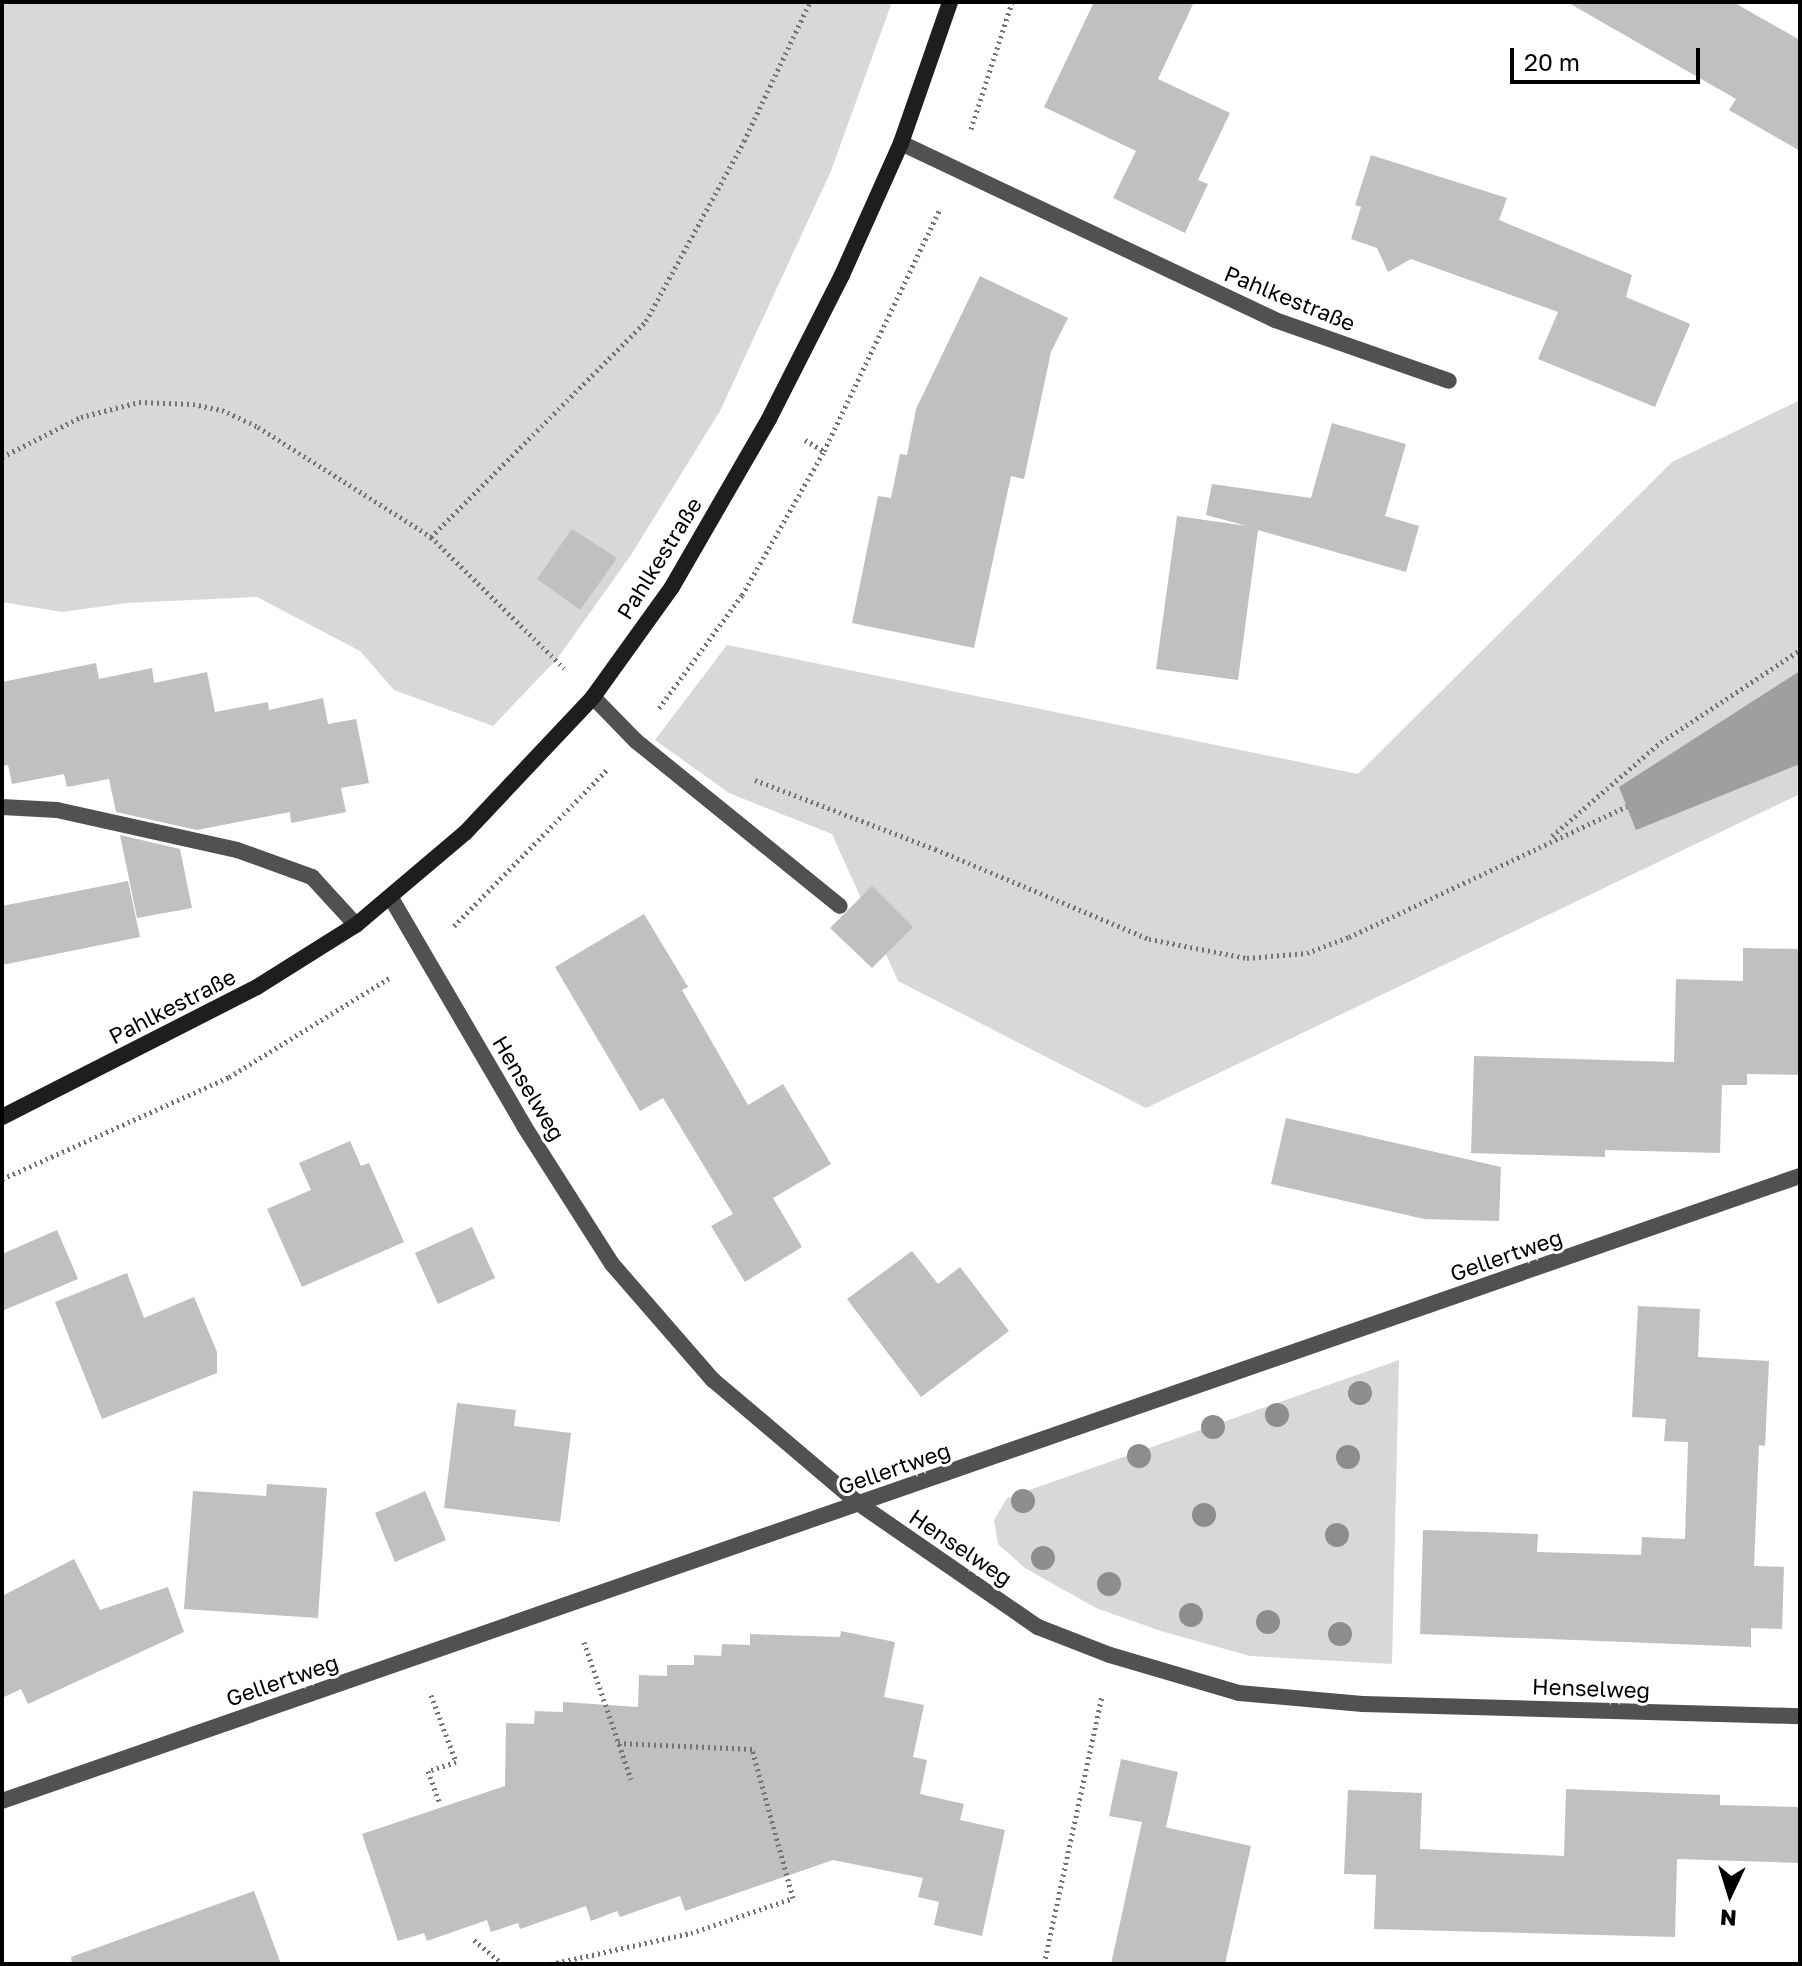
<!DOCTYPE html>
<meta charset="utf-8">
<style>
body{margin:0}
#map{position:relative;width:1802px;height:1966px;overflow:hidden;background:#fff;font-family:"Golos Text",sans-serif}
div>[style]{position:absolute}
.green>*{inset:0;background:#d8d8d8}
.water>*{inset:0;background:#9f9f9f}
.building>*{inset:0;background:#c0c0c0}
.path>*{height:5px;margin-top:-2.5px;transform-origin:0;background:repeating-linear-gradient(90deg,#737373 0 2px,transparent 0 6px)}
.lane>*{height:16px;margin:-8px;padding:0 8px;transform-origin:8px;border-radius:8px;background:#515151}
.street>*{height:16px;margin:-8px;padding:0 8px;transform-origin:8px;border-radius:8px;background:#515151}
.secondary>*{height:16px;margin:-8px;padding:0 8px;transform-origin:8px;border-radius:8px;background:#1e1e1e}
.trees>*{width:24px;height:24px;margin:-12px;border-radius:50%;background:#8d8d8d}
span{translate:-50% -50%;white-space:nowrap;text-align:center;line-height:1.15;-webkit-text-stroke:6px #fff;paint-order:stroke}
.street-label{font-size:22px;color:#000}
.frame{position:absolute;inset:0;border:4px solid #000;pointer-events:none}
.north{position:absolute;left:1690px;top:1854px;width:80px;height:80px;-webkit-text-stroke:6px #fff;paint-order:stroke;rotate:184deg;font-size:22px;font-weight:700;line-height:32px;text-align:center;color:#000}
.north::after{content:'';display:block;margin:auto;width:28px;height:36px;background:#000;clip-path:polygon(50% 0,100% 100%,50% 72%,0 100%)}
.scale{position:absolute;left:1510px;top:48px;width:190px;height:36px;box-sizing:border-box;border:4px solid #000;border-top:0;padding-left:10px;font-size:24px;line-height:28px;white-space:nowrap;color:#000;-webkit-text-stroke:6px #fff;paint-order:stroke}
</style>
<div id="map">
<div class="green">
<div style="clip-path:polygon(2px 2px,892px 2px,831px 171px,720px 411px,631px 555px,557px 659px,493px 726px,394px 690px,360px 651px,257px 597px,127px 603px,62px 612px,2px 602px)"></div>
<div style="clip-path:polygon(1800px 400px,1800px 794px,1146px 1108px,898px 981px,832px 834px,729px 793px,655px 740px,727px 645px,1358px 774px,1672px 462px)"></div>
<div style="clip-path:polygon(1399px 1360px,1392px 1664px,1250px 1656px,1161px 1631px,1096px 1608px,1025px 1568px,998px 1544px,994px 1520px,1007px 1498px)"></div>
</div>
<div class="water">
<div style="clip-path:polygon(1800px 671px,1800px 764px,1636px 830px,1619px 787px)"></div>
</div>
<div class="building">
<div style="clip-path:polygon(1094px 2px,1194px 2px,1158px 79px,1230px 113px,1198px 180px,1208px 184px,1185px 233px,1113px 198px,1136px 151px,1044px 107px)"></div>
<div style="clip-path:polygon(1567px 2px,1733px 2px,1800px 40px,1800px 151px,1729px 110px,1736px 99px)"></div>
<div style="clip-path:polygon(1371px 155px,1507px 198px,1499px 220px,1632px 275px,1626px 297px,1690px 324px,1655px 407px,1538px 359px,1558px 312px,1411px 259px,1388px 272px,1377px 248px,1351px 239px,1361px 207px,1355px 205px)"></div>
<div style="clip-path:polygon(980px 276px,1068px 318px,1051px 352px,1024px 479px,1011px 476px,974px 648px,852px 623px,878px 496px,891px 498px,900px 454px,907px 455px,916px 409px)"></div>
<div style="clip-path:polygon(1332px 423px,1406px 444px,1385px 516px,1419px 526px,1406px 572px,1258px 530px,1238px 680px,1156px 669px,1177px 516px,1247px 526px,1206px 515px,1212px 484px,1311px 498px)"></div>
<div style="clip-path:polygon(572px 529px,617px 558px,580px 610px,537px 579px)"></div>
<div style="clip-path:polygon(96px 663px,99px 679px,152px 668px,154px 683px,207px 672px,215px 712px,268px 702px,269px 710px,323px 698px,328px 724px,356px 719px,369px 783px,341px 788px,346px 812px,291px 823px,290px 812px,197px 830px,116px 812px,109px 779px,67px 787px,64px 774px,12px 784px,8px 765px,2px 766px,2px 682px)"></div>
<div style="clip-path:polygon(120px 835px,180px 849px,192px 908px,137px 918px)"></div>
<div style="clip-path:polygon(128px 881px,140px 937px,2px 965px,2px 906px)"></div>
<div style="clip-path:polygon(872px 886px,913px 927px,872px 968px,830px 928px)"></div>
<div style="clip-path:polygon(644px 914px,688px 987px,682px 990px,748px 1105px,783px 1084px,831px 1164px,773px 1198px,802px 1247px,745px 1282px,711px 1226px,733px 1214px,663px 1098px,640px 1111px,555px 967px)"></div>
<div style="clip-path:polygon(1743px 948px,1800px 949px,1800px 1075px,1747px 1074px,1747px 1085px,1722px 1085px,1720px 1153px,1605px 1150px,1605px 1157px,1471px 1153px,1474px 1056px,1674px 1062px,1676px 979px,1743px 981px)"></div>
<div style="clip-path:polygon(1286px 1118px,1501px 1167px,1499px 1221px,1424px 1219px,1271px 1184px)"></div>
<div style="clip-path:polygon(350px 1141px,361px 1166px,369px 1163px,404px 1242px,302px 1287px,267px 1209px,311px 1190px,299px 1163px)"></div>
<div style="clip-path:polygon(472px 1227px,495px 1278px,438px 1304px,415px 1253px)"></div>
<div style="clip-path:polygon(57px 1230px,78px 1279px,2px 1311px,2px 1254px)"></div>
<div style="clip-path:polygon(912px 1251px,938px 1284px,960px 1267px,1009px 1331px,921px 1397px,847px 1299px)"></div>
<div style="clip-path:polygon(127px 1273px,144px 1318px,194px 1297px,217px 1352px,217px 1373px,102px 1419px,55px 1302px)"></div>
<div style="clip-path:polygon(1638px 1306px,1700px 1309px,1698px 1357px,1769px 1361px,1765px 1446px,1759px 1445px,1754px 1566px,1784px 1567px,1782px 1629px,1751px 1628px,1751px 1647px,1420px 1634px,1423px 1530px,1538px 1534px,1537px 1552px,1641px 1555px,1642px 1537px,1685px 1539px,1688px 1442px,1664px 1441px,1666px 1419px,1632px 1417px)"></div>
<div style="clip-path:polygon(457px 1403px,516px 1410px,514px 1426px,571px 1433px,560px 1522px,444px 1508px)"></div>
<div style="clip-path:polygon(267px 1484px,327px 1488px,318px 1618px,184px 1609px,193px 1491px,266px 1496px)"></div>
<div style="clip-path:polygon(425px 1491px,446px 1540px,395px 1562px,375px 1513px)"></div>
<div style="clip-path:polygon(74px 1559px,100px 1610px,168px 1587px,184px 1632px,28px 1704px,21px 1689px,2px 1698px,2px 1596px)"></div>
<div style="clip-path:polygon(841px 1631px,895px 1642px,884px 1697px,924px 1705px,913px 1757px,927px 1760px,920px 1794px,964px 1804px,960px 1820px,1005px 1830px,982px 1936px,934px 1925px,939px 1902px,918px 1897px,923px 1878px,833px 1860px,685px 1911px,680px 1896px,620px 1917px,617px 1911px,591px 1921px,586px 1906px,520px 1929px,518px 1923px,491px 1932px,487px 1920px,427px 1941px,424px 1933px,398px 1941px,362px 1834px,505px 1786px,506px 1723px,534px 1724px,535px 1711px,563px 1712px,563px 1702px,638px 1707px,639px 1675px,667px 1676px,667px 1665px,694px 1665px,694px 1655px,721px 1656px,722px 1644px,750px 1645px,750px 1634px,840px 1637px)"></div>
<div style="clip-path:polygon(1121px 1759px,1178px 1772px,1166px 1827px,1160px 1826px,1251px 1846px,1225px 1964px,1111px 1964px,1142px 1822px,1109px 1816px)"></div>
<div style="clip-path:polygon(1566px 1789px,1720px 1795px,1720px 1805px,1800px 1807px,1800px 1863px,1677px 1859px,1675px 1937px,1374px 1929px,1376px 1875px,1344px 1874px,1348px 1790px,1422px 1793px,1420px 1849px,1564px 1856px)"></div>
<div style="clip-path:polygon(254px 1891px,281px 1964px,72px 1964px,71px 1957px)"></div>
</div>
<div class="path">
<div style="left:971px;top:129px;width:133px;rotate:-72.1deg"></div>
<div style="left:805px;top:440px;width:22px;rotate:30deg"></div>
<div style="left:2px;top:457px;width:89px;rotate:-26.9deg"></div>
<div style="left:81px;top:417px;width:60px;rotate:-14.5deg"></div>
<div style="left:139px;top:402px;width:54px;rotate:2.1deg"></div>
<div style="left:193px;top:404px;width:30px;rotate:12deg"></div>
<div style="left:222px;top:410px;width:40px;rotate:25deg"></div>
<div style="left:258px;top:427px;width:205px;rotate:32.4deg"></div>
<div style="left:431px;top:537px;width:187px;rotate:44.6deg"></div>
<div style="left:431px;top:537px;width:305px;rotate:-45.1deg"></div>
<div style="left:646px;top:321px;width:205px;rotate:-61.4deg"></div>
<div style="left:744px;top:141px;width:154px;rotate:-64.6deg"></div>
<div style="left:659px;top:708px;width:140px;rotate:-53.7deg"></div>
<div style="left:742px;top:595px;width:166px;rotate:-60.3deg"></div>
<div style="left:824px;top:451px;width:268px;rotate:-64.4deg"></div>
<div style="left:755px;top:780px;width:193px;rotate:21deg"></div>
<div style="left:935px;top:849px;width:232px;rotate:22.8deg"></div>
<div style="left:1149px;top:939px;width:100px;rotate:11deg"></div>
<div style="left:1247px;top:958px;width:60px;rotate:-4.8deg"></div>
<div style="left:1307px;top:953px;width:45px;rotate:-20.9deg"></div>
<div style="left:1349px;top:937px;width:307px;rotate:-25.2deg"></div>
<div style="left:1552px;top:836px;width:144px;rotate:-40.8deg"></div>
<div style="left:1661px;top:742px;width:167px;rotate:-33.5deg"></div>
<div style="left:454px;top:926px;width:219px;rotate:-45.6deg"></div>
<div style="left:2px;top:1179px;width:249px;rotate:-24.2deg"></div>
<div style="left:229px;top:1077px;width:190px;rotate:-31.7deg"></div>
<div style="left:584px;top:1642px;width:145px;rotate:71.1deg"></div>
<div style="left:431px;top:1695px;width:72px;rotate:69.5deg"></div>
<div style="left:456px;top:1762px;width:29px;rotate:162deg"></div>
<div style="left:428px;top:1771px;width:33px;rotate:70deg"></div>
<div style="left:474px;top:1940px;width:38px;rotate:40deg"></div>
<div style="left:551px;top:1964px;width:143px;rotate:-12.5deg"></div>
<div style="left:691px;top:1933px;width:108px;rotate:-18.9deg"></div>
<div style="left:793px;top:1898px;width:155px;rotate:-105.4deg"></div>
<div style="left:752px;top:1749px;width:134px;rotate:-177.4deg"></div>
<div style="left:1044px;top:1964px;width:275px;rotate:-77.8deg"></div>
</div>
<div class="lane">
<div style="left:593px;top:697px;width:62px;rotate:45.7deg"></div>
<div style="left:636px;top:741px;width:262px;rotate:39deg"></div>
<div style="left:2px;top:807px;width:55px;rotate:3.1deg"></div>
<div style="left:57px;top:810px;width:184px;rotate:12.5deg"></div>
<div style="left:237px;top:850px;width:80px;rotate:19.8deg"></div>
<div style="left:312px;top:877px;width:65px;rotate:47.5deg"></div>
</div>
<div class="street">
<div style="left:901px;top:143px;width:414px;rotate:25.3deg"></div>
<div style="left:1275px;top:320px;width:184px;rotate:19.3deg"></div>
<div style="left:391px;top:898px;width:264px;rotate:59.7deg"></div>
<div style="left:524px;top:1126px;width:164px;rotate:57.5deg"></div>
<div style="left:612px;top:1264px;width:154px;rotate:49deg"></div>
<div style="left:713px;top:1380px;width:190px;rotate:40.3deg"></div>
<div style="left:858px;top:1503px;width:219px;rotate:34.6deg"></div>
<div style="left:1038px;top:1627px;width:77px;rotate:21.3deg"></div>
<div style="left:1110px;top:1655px;width:134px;rotate:16.4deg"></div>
<div style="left:1239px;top:1693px;width:124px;rotate:5.1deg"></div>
<div style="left:1363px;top:1704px;width:437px;rotate:1.6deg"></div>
<div style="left:2px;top:1801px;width:1904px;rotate:-19.17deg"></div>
</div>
<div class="secondary">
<div style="left:2px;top:1117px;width:286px;rotate:-27deg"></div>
<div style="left:257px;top:987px;width:117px;rotate:-32.1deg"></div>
<div style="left:356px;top:925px;width:143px;rotate:-40.2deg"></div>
<div style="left:465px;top:833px;width:187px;rotate:-46.7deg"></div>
<div style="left:593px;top:697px;width:135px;rotate:-54.3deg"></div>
<div style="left:672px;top:587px;width:194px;rotate:-60deg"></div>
<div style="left:769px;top:419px;width:161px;rotate:-63.1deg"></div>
<div style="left:842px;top:275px;width:145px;rotate:-65.9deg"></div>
<div style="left:901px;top:143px;width:149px;rotate:-70.8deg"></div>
</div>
<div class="trees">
<div style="left:1360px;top:1393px"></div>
<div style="left:1277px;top:1415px"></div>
<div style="left:1213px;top:1427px"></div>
<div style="left:1139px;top:1456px"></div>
<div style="left:1348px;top:1457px"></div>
<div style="left:1023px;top:1501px"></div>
<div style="left:1204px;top:1515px"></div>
<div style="left:1337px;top:1535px"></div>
<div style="left:1043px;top:1558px"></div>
<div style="left:1109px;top:1584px"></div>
<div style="left:1191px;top:1615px"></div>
<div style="left:1268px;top:1622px"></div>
<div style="left:1340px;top:1634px"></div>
</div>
<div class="street-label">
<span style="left:1290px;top:298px;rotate:22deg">Pahlkestraße</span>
<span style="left:659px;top:558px;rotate:-58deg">Pahlkestraße</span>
<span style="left:172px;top:1006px;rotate:-27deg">Pahlkestraße</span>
<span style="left:529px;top:1088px;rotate:59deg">Henselweg</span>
<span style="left:1506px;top:1255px;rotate:-19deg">Gellertweg</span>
<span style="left:894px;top:1468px;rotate:-19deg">Gellertweg</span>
<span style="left:961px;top:1547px;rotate:34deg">Henselweg</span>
<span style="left:282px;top:1680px;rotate:-19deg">Gellertweg</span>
<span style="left:1591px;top:1688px;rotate:2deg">Henselweg</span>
</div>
<div class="frame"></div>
<div class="north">N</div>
<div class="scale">20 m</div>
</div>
